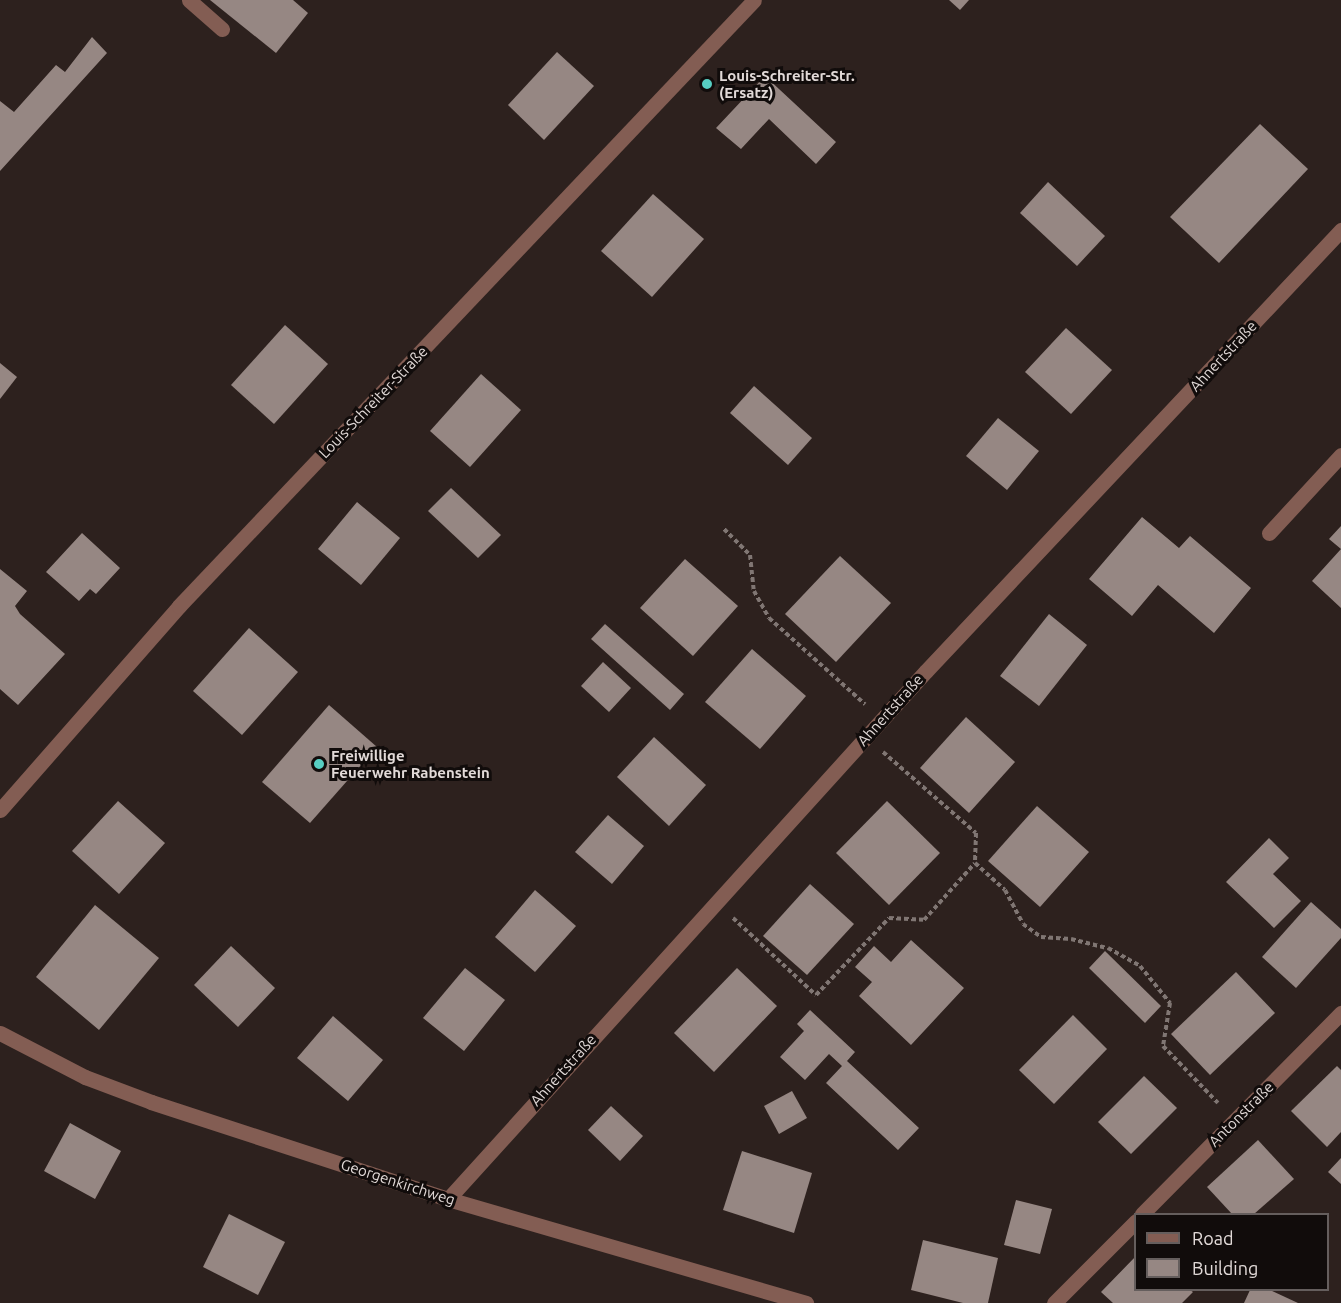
<!DOCTYPE html>
<meta charset="utf-8">
<style>
body{margin:0}
#map{position:relative;width:1341px;height:1303px;overflow:hidden;background:#2d211e;font-family:Ubuntu,sans-serif}
div>[style]{position:absolute}
.building>*{inset:0;background:#968783}
.path>*{height:4px;margin-top:-2px;transform-origin:0;background:repeating-linear-gradient(90deg,#807673 0 4.5px,transparent 0 7.5px)}
.minor>*{height:15px;margin:-7.5px;padding:0 7.5px;transform-origin:7.5px;border-radius:7.5px;background:#835d53}
.dots>*{width:16px;height:16px;translate:-50% -50%;box-sizing:border-box;border:3px solid #110c0b;border-radius:50%}
span{translate:-50% -50%;white-space:nowrap;text-align:center;line-height:1.15;-webkit-text-stroke:6px #110c0b;paint-order:stroke}
.poi-label{font-size:15px;color:#e2dad8;font-weight:700}
.left{translate:0 -50%;text-align:left}
.street-label{font-size:15px;color:#e2dad8}
.legend{position:absolute;left:1134px;top:1213px;width:195px;height:78px;box-sizing:border-box;background:#110c0b;border:2px solid #655e5d;margin:0;padding:8px 10px;list-style:none;font-size:18px;color:#e2dad8}
.legend li{display:flex;align-items:center;gap:12px;height:30px}
.legend b{width:30px;border:2px solid #655e5d}
</style>
<div id="map">
<div class="building">
<div style="clip-path:polygon(210px 0,293px 0,308px 13px,276px 53px)"></div>
<div style="clip-path:polygon(949px 0,969px 0,960px 10px)"></div>
<div style="clip-path:polygon(92px 37px,107px 53px,0 171px,0 101px,14px 112px,56px 65px,65px 72px)"></div>
<div style="clip-path:polygon(557px 52px,594px 86px,544px 140px,508px 105px)"></div>
<div style="clip-path:polygon(765px 76px,836px 142px,816px 164px,769px 119px,741px 149px,716px 128px)"></div>
<div style="clip-path:polygon(1260px 124px,1308px 169px,1219px 263px,1170px 217px)"></div>
<div style="clip-path:polygon(1048px 182px,1105px 236px,1077px 266px,1020px 213px)"></div>
<div style="clip-path:polygon(653px 194px,704px 239px,652px 297px,601px 251px)"></div>
<div style="clip-path:polygon(285px 325px,328px 364px,274px 424px,231px 385px)"></div>
<div style="clip-path:polygon(1066px 328px,1112px 370px,1071px 414px,1025px 372px)"></div>
<div style="clip-path:polygon(0 363px,17px 377px,0 399px)"></div>
<div style="clip-path:polygon(481px 374px,521px 410px,470px 467px,430px 431px)"></div>
<div style="clip-path:polygon(754px 386px,812px 438px,788px 465px,730px 413px)"></div>
<div style="clip-path:polygon(998px 418px,1039px 451px,1007px 490px,966px 456px)"></div>
<div style="clip-path:polygon(451px 488px,501px 535px,478px 558px,428px 511px)"></div>
<div style="clip-path:polygon(357px 502px,400px 538px,361px 585px,318px 549px)"></div>
<div style="clip-path:polygon(1142px 517px,1179px 548px,1190px 536px,1251px 588px,1214px 633px,1158px 585px,1132px 616px,1089px 579px)"></div>
<div style="clip-path:polygon(1341px 526px,1341px 608px,1312px 581px,1341px 549px,1329px 539px)"></div>
<div style="clip-path:polygon(82px 533px,120px 568px,96px 594px,90px 589px,79px 601px,46px 572px)"></div>
<div style="clip-path:polygon(840px 556px,891px 603px,836px 662px,785px 614px)"></div>
<div style="clip-path:polygon(685px 559px,738px 606px,693px 656px,640px 608px)"></div>
<div style="clip-path:polygon(0 569px,27px 591px,15px 606px,20px 614px,65px 654px,18px 705px,0 689px)"></div>
<div style="clip-path:polygon(1049px 614px,1087px 645px,1039px 706px,1000px 676px)"></div>
<div style="clip-path:polygon(605px 624px,684px 694px,670px 710px,591px 639px)"></div>
<div style="clip-path:polygon(249px 628px,298px 672px,242px 735px,193px 691px)"></div>
<div style="clip-path:polygon(752px 649px,806px 696px,760px 749px,705px 702px)"></div>
<div style="clip-path:polygon(603px 662px,631px 688px,609px 712px,581px 686px)"></div>
<div style="clip-path:polygon(329px 705px,377px 747px,310px 823px,262px 782px)"></div>
<div style="clip-path:polygon(966px 717px,1015px 762px,969px 813px,920px 768px)"></div>
<div style="clip-path:polygon(654px 737px,706px 785px,669px 826px,617px 777px)"></div>
<div style="clip-path:polygon(118px 801px,165px 843px,119px 894px,72px 851px)"></div>
<div style="clip-path:polygon(887px 801px,940px 853px,889px 905px,836px 853px)"></div>
<div style="clip-path:polygon(1037px 806px,1089px 852px,1040px 907px,988px 861px)"></div>
<div style="clip-path:polygon(608px 815px,644px 846px,612px 884px,575px 852px)"></div>
<div style="clip-path:polygon(1269px 838px,1289px 858px,1273px 874px,1301px 901px,1274px 928px,1226px 882px)"></div>
<div style="clip-path:polygon(810px 884px,854px 924px,807px 975px,763px 936px)"></div>
<div style="clip-path:polygon(535px 890px,576px 926px,535px 972px,495px 937px)"></div>
<div style="clip-path:polygon(1311px 902px,1341px 929px,1341px 938px,1296px 988px,1262px 957px)"></div>
<div style="clip-path:polygon(95px 905px,159px 958px,99px 1030px,36px 977px)"></div>
<div style="clip-path:polygon(911px 940px,964px 988px,911px 1045px,859px 996px,872px 982px,855px 967px,874px 946px,891px 962px)"></div>
<div style="clip-path:polygon(231px 946px,275px 988px,238px 1027px,194px 985px)"></div>
<div style="clip-path:polygon(1105px 951px,1161px 1006px,1145px 1023px,1089px 968px)"></div>
<div style="clip-path:polygon(465px 968px,505px 1000px,464px 1051px,423px 1018px)"></div>
<div style="clip-path:polygon(737px 968px,777px 1006px,714px 1072px,674px 1033px)"></div>
<div style="clip-path:polygon(1236px 972px,1275px 1013px,1210px 1075px,1171px 1034px)"></div>
<div style="clip-path:polygon(810px 1010px,855px 1052px,847px 1061px,919px 1128px,898px 1150px,826px 1083px,842px 1066px,829px 1054px,805px 1080px,780px 1057px,804px 1031px,797px 1024px)"></div>
<div style="clip-path:polygon(1073px 1015px,1107px 1049px,1054px 1104px,1019px 1070px)"></div>
<div style="clip-path:polygon(333px 1016px,383px 1060px,348px 1101px,297px 1058px)"></div>
<div style="clip-path:polygon(1337px 1066px,1341px 1070px,1341px 1132px,1327px 1147px,1291px 1111px)"></div>
<div style="clip-path:polygon(1144px 1076px,1177px 1108px,1131px 1154px,1098px 1122px)"></div>
<div style="clip-path:polygon(792px 1091px,807px 1118px,779px 1134px,764px 1106px)"></div>
<div style="clip-path:polygon(611px 1106px,643px 1136px,620px 1161px,588px 1130px)"></div>
<div style="clip-path:polygon(70px 1123px,121px 1151px,95px 1199px,44px 1171px)"></div>
<div style="clip-path:polygon(1258px 1140px,1294px 1179px,1254px 1214px,1232px 1214px,1207px 1187px)"></div>
<div style="clip-path:polygon(742px 1151px,812px 1173px,794px 1233px,723px 1210px)"></div>
<div style="clip-path:polygon(1341px 1158px,1341px 1184px,1328px 1172px)"></div>
<div style="clip-path:polygon(1016px 1200px,1052px 1209px,1040px 1254px,1004px 1245px)"></div>
<div style="clip-path:polygon(229px 1214px,285px 1242px,258px 1295px,203px 1267px)"></div>
<div style="clip-path:polygon(923px 1240px,998px 1258px,988px 1303px,963px 1303px,911px 1290px)"></div>
<div style="clip-path:polygon(1136px 1256px,1136px 1290px,1190px 1290px,1193px 1292px,1182px 1303px,1113px 1303px,1101px 1292px)"></div>
<div style="clip-path:polygon(1250px 1290px,1270px 1290px,1298px 1303px,1244px 1303px)"></div>
</div>
<div class="path">
<div style="left:724px;top:529px;width:37px;rotate:45deg"></div>
<div style="left:750px;top:555px;width:36px;rotate:84deg"></div>
<div style="left:754px;top:591px;width:31px;rotate:61deg"></div>
<div style="left:769px;top:618px;width:129px;rotate:41.9deg"></div>
<div style="left:883px;top:752px;width:123px;rotate:41.1deg"></div>
<div style="left:976px;top:833px;width:30px;rotate:92deg"></div>
<div style="left:975px;top:863px;width:40px;rotate:42deg"></div>
<div style="left:1005px;top:890px;width:38px;rotate:62deg"></div>
<div style="left:1023px;top:924px;width:22px;rotate:36deg"></div>
<div style="left:1041px;top:937px;width:30px;rotate:4deg"></div>
<div style="left:1071px;top:939px;width:38px;rotate:14deg"></div>
<div style="left:1108px;top:948px;width:37px;rotate:29deg"></div>
<div style="left:1140px;top:966px;width:48px;rotate:51deg"></div>
<div style="left:1170px;top:1003px;width:44px;rotate:99.2deg"></div>
<div style="left:1163px;top:1046px;width:79px;rotate:46deg"></div>
<div style="left:733px;top:918px;width:113px;rotate:42.9deg"></div>
<div style="left:816px;top:995px;width:106px;rotate:-46.5deg"></div>
<div style="left:889px;top:918px;width:35px;rotate:3deg"></div>
<div style="left:924px;top:920px;width:76px;rotate:-48.2deg"></div>
</div>
<div class="minor">
<div style="left:189px;top:0;width:44px;rotate:41.3deg"></div>
<div style="left:1269px;top:533px;width:106px;rotate:-47.3deg"></div>
<div style="left:0;top:810px;width:271px;rotate:-48.7deg"></div>
<div style="left:179px;top:606px;width:835px;rotate:-46.5deg"></div>
<div style="left:0;top:1033px;width:96px;rotate:27.4deg"></div>
<div style="left:85px;top:1077px;width:71px;rotate:20.7deg"></div>
<div style="left:151px;top:1102px;width:312px;rotate:18.1deg"></div>
<div style="left:448px;top:1199px;width:373px;rotate:16.2deg"></div>
<div style="left:448px;top:1199px;width:712px;rotate:-47.85deg"></div>
<div style="left:926px;top:671px;width:606px;rotate:-46.74deg"></div>
<div style="left:1142px;top:1214px;width:283px;rotate:-45.3deg"></div>
<div style="left:1054px;top:1303px;width:116px;rotate:-45deg"></div>
</div>
<div class="dots">
<div style="left:707px;top:84px;background:#57cec2"></div>
<div style="left:319px;top:764px;background:#57cec2"></div>
</div>
<div class="poi-label">
<span class="left" style="left:719px;top:84px">Louis-Schreiter-Str.<br>(Ersatz)</span>
<span class="left" style="left:331px;top:764px">Freiwillige<br>Feuerwehr Rabenstein</span>
</div>
<div class="street-label">
<span style="left:1223px;top:356px;rotate:-47deg">Ahnertstraße</span>
<span style="left:373px;top:402px;rotate:-46deg">Louis-Schreiter-Straße</span>
<span style="left:890px;top:710px;rotate:-48deg">Ahnertstraße</span>
<span style="left:563px;top:1070px;rotate:-48deg">Ahnertstraße</span>
<span style="left:1241px;top:1114px;rotate:-45deg">Antonstraße</span>
<span style="left:398px;top:1182px;rotate:18deg">Georgenkirchweg</span>
</div>
<ul class="legend">
<li><b style="height:8px;background:#835d53"></b>Road</li>
<li><b style="height:16px;background:#968783"></b>Building</li>
</ul>
</div>
